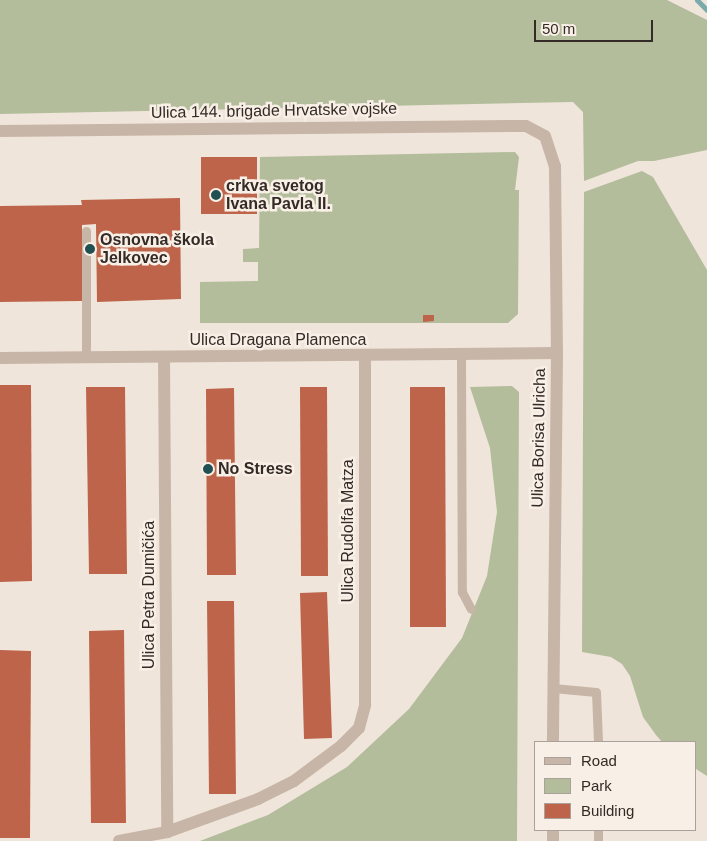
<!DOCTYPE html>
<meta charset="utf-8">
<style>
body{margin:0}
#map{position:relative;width:707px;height:841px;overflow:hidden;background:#f0e5da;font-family:Helvetica,sans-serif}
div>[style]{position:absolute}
.green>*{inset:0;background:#b3bd9c}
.stream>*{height:5px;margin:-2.5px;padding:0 2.5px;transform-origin:2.5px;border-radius:2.5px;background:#7baaab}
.building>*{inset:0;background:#bd644b}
.lane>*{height:9px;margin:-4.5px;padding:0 4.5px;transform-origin:4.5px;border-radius:4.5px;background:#c7b5a7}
.street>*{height:12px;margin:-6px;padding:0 6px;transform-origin:6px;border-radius:6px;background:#c7b5a7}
.dots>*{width:14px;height:14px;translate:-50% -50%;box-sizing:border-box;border:2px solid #f8efe6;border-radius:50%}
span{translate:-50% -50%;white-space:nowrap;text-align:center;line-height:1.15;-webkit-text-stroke:5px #f8efe6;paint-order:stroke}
.street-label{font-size:16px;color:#342b27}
.poi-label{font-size:16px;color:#342b27;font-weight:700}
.left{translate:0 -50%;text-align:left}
.legend{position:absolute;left:534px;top:741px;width:162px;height:90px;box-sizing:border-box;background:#f8efe6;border:1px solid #aaa19a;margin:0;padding:6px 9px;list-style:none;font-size:15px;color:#342b27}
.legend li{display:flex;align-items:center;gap:10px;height:25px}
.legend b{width:25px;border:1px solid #aaa19a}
.scale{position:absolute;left:534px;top:20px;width:119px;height:22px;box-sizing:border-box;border:2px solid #342b27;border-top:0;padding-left:6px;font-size:15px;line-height:18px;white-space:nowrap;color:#342b27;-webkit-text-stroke:4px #f8efe6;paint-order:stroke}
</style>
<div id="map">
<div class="green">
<div style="clip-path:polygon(0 0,667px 0,707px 20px,707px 150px,654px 161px,638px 161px,584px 181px,583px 112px,573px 102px,0 114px)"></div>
<div style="clip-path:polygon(515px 152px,519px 157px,515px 190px,519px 190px,518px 314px,508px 323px,200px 323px,200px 282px,258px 281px,258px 262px,243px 262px,243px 249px,259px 248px,260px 157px)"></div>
<div style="clip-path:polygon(642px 171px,653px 177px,707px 270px,707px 776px,696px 769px,696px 742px,662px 742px,656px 735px,643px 717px,630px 676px,622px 664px,611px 657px,582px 652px,584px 192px)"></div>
<div style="clip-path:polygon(470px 387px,512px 386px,519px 392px,517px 841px,200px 841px,268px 815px,347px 767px,409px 709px,462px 638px,487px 576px,497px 512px,490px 448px)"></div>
</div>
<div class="stream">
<div style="left:697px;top:0;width:14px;rotate:45deg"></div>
</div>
<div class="building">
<div style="clip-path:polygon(201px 157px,257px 157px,257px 214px,201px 214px)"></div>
<div style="clip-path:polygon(180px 198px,181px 299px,97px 302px,96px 224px,82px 225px,82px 301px,0 302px,0 206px,82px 205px,81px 200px)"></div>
<div style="clip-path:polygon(423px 315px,434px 315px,434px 321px,423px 322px)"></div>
<div style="clip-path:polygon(0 385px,31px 385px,32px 581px,0 582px)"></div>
<div style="clip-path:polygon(86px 387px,125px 387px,127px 574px,89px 574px)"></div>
<div style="clip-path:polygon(300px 387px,327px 387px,328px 576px,301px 576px)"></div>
<div style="clip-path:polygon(410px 387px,445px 387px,446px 627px,410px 627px)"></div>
<div style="clip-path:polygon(234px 388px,236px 575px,207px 575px,206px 389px)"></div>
<div style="clip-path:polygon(327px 592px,332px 738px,304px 739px,300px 593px)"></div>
<div style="clip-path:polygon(207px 601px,234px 601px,236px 794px,209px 794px)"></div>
<div style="clip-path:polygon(124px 630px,126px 823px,91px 823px,89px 631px)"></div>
<div style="clip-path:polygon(0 650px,31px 651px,30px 838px,0 838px)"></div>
</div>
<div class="lane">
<div style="left:461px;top:355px;width:237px;rotate:89.8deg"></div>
<div style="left:462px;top:592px;width:19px;rotate:62deg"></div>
<div style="left:86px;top:358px;width:127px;rotate:-90deg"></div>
<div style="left:553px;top:688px;width:43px;rotate:5.3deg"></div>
<div style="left:596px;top:692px;width:50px;rotate:87.7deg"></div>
<div style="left:598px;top:840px;width:10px;rotate:-90deg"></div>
</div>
<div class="street">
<div style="left:0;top:131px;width:511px;rotate:-0.56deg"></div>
<div style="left:511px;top:126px;width:15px"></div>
<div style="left:526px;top:126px;width:21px;rotate:28deg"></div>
<div style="left:545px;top:136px;width:32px;rotate:72deg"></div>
<div style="left:555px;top:166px;width:187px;rotate:89.4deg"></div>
<div style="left:557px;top:353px;width:389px;rotate:90.6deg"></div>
<div style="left:164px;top:357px;width:475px;rotate:89.6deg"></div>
<div style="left:0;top:358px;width:557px;rotate:-0.51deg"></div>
<div style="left:553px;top:830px;width:11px;rotate:90deg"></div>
<div style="left:119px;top:841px;width:49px;rotate:-10.6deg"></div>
<div style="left:167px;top:832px;width:97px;rotate:-19.9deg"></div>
<div style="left:258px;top:799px;width:40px;rotate:-26.6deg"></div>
<div style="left:294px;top:781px;width:59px;rotate:-36.7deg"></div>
<div style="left:341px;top:746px;width:25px;rotate:-45deg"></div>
<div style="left:359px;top:728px;width:24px;rotate:-75deg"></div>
<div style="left:365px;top:705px;width:349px;rotate:-90deg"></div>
</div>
<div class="dots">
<div style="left:216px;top:195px;background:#205052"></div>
<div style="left:90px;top:249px;background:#205052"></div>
<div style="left:208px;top:469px;background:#205052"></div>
</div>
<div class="street-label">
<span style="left:274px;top:111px;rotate:-1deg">Ulica 144. brigade Hrvatske vojske</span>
<span style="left:278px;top:340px">Ulica Dragana Plamenca</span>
<span style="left:539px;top:438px;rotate:-89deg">Ulica Borisa Ulricha</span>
<span style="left:348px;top:531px;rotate:-90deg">Ulica Rudolfa Matza</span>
<span style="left:149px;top:595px;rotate:-90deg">Ulica Petra Dumičića</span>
</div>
<div class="poi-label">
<span class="left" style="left:226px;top:195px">crkva svetog<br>Ivana Pavla II.</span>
<span class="left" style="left:100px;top:249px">Osnovna škola<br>Jelkovec</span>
<span class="left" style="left:218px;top:469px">No Stress</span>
</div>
<ul class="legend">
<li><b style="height:6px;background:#c7b5a7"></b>Road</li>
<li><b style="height:14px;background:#b3bd9c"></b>Park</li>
<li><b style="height:14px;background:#bd644b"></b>Building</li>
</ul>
<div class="scale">50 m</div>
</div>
